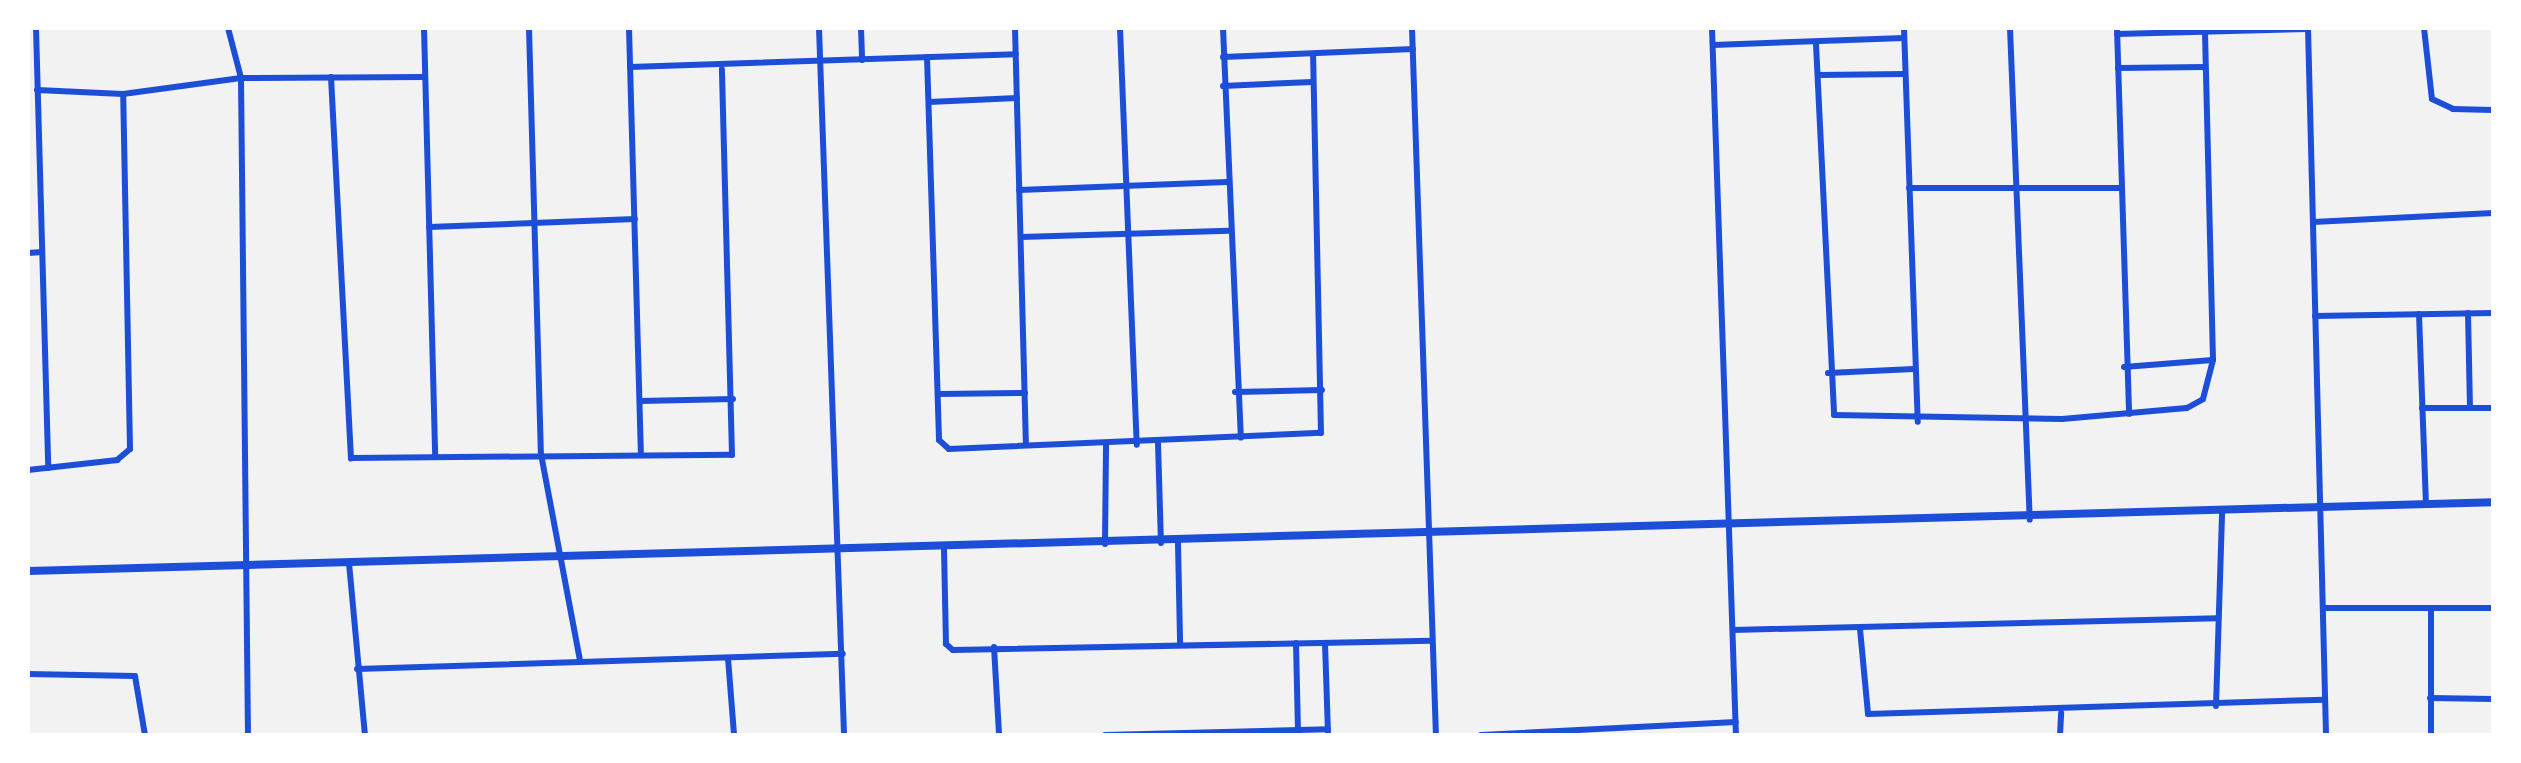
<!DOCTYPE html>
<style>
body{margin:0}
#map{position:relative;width:2521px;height:763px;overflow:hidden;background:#f2f2f2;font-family:"Exo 2",sans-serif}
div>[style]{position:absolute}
.minor>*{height:6px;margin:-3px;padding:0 3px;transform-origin:3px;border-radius:3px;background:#1d4ed8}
.tertiary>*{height:8px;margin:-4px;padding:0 4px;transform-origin:4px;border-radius:4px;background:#1d4ed8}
span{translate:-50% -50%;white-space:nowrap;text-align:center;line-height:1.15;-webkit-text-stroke:6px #fff;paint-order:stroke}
.frame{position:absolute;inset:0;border:30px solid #fff;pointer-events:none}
</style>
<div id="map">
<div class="minor">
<div style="left:36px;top:28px;width:440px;rotate:88.4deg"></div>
<div style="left:228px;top:28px;width:52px;rotate:75.4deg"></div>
<div style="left:241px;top:78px;width:657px;rotate:89.39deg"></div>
<div style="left:424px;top:28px;width:429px;rotate:88.5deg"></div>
<div style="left:529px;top:28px;width:426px;rotate:88.4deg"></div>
<div style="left:541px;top:454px;width:211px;rotate:79.3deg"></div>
<div style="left:629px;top:28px;width:424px;rotate:88.4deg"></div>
<div style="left:819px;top:28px;width:707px;rotate:87.97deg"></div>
<div style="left:861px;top:28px;width:32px;rotate:88deg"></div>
<div style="left:1015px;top:28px;width:415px;rotate:88.5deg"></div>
<div style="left:1120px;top:28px;width:417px;rotate:87.7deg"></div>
<div style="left:1223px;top:28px;width:410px;rotate:87.5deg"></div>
<div style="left:1412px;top:28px;width:707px;rotate:88.06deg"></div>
<div style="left:1712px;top:28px;width:707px;rotate:88.06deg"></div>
<div style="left:1904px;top:28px;width:394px;rotate:88deg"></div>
<div style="left:2010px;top:28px;width:492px;rotate:87.7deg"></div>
<div style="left:2117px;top:28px;width:386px;rotate:88.2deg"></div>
<div style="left:2308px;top:28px;width:707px;rotate:88.54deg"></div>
<div style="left:2424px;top:28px;width:71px;rotate:83.6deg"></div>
<div style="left:2432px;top:99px;width:23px;rotate:25deg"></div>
<div style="left:2453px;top:109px;width:40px;rotate:1.4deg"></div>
<div style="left:2117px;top:34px;width:191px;rotate:-1.5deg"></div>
<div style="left:1816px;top:44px;width:371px;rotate:87.2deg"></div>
<div style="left:1834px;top:415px;width:228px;rotate:1deg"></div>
<div style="left:2062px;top:419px;width:125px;rotate:-5deg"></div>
<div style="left:2187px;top:408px;width:18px;rotate:-29deg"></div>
<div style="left:2203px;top:399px;width:40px;rotate:-75.6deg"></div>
<div style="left:2213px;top:360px;width:328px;rotate:-91.4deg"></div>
<div style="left:1713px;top:45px;width:191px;rotate:-2.1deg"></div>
<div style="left:927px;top:57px;width:383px;rotate:88.2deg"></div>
<div style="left:939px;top:440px;width:13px;rotate:42deg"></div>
<div style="left:949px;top:449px;width:372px;rotate:-2.5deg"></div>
<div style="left:1321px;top:433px;width:379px;rotate:-91.2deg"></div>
<div style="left:1223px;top:57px;width:190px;rotate:-2.4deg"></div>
<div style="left:630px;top:67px;width:386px;rotate:-1.9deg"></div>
<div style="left:2118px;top:68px;width:87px;rotate:-0.7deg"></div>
<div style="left:1819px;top:75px;width:86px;rotate:-0.7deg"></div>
<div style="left:331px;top:77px;width:382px;rotate:87deg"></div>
<div style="left:351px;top:458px;width:381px;rotate:-0.5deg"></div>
<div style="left:732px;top:455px;width:386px;rotate:-91.5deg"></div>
<div style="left:1223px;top:86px;width:89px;rotate:-2.6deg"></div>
<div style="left:37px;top:90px;width:86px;rotate:2.7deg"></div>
<div style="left:123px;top:94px;width:119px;rotate:-7.7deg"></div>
<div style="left:241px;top:78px;width:184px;rotate:-0.3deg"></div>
<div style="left:929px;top:102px;width:88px;rotate:-2.6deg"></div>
<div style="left:1909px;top:188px;width:211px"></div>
<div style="left:1019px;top:190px;width:208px;rotate:-2.2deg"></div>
<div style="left:2313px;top:222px;width:180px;rotate:-2.9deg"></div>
<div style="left:429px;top:227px;width:206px;rotate:-2.2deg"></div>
<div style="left:1021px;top:237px;width:208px;rotate:-1.7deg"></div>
<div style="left:28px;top:253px;width:14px;rotate:-4deg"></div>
<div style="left:2468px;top:313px;width:95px;rotate:88.8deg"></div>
<div style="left:2419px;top:314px;width:190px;rotate:87.9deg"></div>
<div style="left:2315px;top:316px;width:178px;rotate:-1deg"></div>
<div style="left:2124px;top:367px;width:89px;rotate:-4.5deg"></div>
<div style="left:1828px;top:373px;width:86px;rotate:-2.7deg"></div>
<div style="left:1235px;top:392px;width:87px;rotate:-1.3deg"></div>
<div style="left:939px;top:394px;width:86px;rotate:-0.7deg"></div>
<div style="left:640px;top:401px;width:93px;rotate:-1.2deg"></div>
<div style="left:2422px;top:408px;width:71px"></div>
<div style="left:1158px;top:443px;width:100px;rotate:88.3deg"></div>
<div style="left:28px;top:470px;width:90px;rotate:-6.4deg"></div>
<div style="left:117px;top:460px;width:17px;rotate:-40deg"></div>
<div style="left:130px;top:449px;width:355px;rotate:-91.1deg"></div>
<div style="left:1178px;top:543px;width:99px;rotate:88.8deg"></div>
<div style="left:1105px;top:544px;width:100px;rotate:-89.4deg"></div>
<div style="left:944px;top:549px;width:95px;rotate:88.8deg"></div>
<div style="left:946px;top:644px;width:9px;rotate:41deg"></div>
<div style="left:953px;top:650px;width:478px;rotate:-1.1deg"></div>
<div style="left:349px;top:563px;width:173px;rotate:84.7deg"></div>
<div style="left:2323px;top:608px;width:170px"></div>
<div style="left:1860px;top:629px;width:85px;rotate:84.6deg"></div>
<div style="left:1868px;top:714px;width:457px;rotate:-1.8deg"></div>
<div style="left:1733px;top:630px;width:485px;rotate:-1.4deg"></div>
<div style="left:1296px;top:643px;width:88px;rotate:88.7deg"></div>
<div style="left:1325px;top:643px;width:92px;rotate:88.1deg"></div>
<div style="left:994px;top:647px;width:88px;rotate:86.7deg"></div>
<div style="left:728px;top:658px;width:77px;rotate:85.5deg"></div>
<div style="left:357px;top:669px;width:486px;rotate:-1.8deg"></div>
<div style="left:28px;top:674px;width:107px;rotate:1.1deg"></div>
<div style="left:135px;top:676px;width:60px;rotate:80.4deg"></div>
<div style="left:2430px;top:698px;width:63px;rotate:0.9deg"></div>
<div style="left:2216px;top:706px;width:193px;rotate:-88.2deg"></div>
<div style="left:1105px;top:735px;width:223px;rotate:-1.5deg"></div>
<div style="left:1481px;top:735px;width:255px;rotate:-2.9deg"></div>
<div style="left:2060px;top:735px;width:22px;rotate:-87deg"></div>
<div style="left:2431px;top:735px;width:126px;rotate:-90deg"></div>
</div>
<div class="tertiary">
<div style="left:28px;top:571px;width:2466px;rotate:-1.6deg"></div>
</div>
<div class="frame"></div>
</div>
